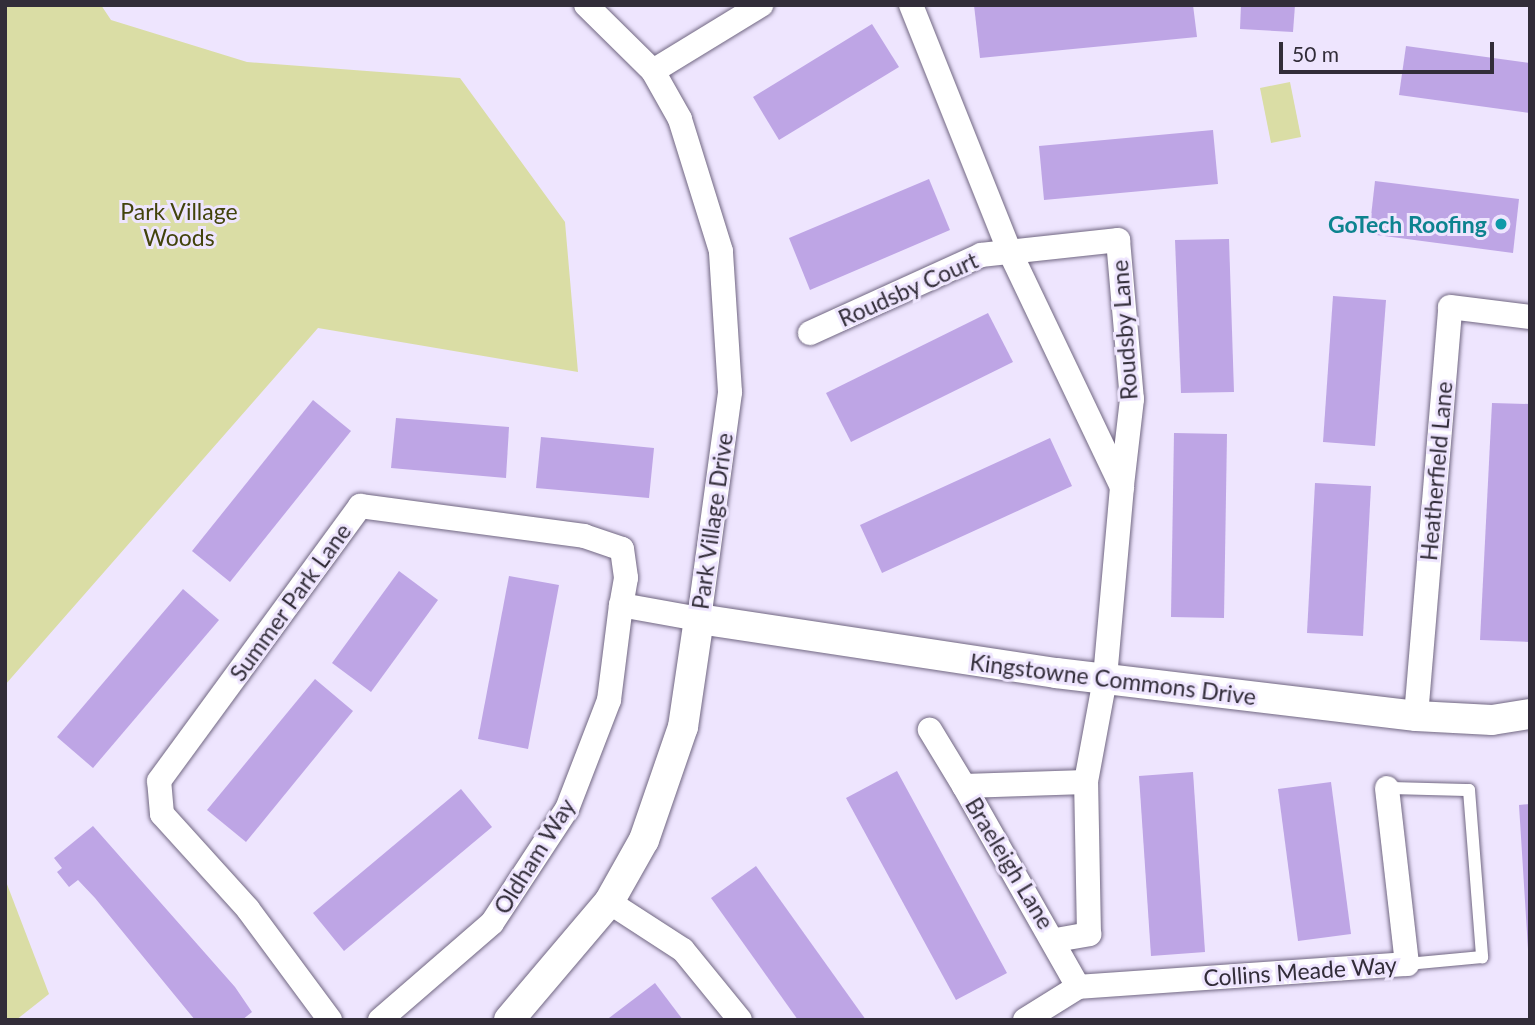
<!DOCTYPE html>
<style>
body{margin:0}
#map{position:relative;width:1535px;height:1025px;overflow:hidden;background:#eee5fe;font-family:Lato,sans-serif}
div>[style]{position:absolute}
.green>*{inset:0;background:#dadda5}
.building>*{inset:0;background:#bea5e5}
.roads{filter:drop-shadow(0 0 2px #716782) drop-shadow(0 0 2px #716782)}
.service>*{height:12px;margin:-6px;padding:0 6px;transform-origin:6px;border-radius:6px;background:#fff}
.minor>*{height:24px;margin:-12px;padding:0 12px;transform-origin:12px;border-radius:12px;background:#fff}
.tertiary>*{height:30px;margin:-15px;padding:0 15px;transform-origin:15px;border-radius:15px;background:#fff}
.dots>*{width:19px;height:19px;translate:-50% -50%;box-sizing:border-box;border:4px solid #eee5fe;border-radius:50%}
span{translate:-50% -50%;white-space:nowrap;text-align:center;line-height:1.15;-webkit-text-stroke:6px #eee5fe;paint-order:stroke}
.park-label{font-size:23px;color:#42430b}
.culture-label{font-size:23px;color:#0d838f;font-weight:700}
.right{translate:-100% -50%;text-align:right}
.street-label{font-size:23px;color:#322d39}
.frame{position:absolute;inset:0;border:7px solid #322d39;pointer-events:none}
.scale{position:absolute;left:1279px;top:42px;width:215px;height:32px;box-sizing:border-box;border:4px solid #322d39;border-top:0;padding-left:9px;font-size:21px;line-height:24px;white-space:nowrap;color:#322d39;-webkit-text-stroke:5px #eee5fe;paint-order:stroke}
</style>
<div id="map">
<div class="green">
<div style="clip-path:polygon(5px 5px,101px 5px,111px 20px,247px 62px,460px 78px,565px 222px,578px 372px,318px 328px,5px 685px)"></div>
<div style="clip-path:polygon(1290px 82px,1301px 137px,1271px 143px,1260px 88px)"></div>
<div style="clip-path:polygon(5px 879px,49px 994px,16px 1020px,5px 1020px)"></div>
</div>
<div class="building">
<div style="clip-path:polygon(974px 5px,1193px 5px,1197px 37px,980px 58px)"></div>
<div style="clip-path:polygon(1241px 5px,1295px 5px,1293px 32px,1240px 29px)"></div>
<div style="clip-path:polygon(872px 24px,899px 67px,779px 140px,753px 97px)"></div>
<div style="clip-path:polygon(1406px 46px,1530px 63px,1530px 113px,1399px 95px)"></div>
<div style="clip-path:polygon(1213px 130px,1218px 184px,1044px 200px,1039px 146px)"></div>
<div style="clip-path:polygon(929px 179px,950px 230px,810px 290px,789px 238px)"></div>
<div style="clip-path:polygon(1375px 181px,1519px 199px,1513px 253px,1369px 234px)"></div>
<div style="clip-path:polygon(1229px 239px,1234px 392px,1181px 393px,1175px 240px)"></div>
<div style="clip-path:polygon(1333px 296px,1386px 300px,1375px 446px,1323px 442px)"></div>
<div style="clip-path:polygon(988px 313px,1013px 362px,851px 442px,826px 393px)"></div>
<div style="clip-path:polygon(313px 400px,351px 431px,230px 582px,192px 551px)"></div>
<div style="clip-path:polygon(1492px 403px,1530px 404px,1530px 642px,1480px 640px)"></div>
<div style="clip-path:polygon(396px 418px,509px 427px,506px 478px,391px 468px)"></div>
<div style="clip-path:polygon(1174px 433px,1227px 434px,1224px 618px,1171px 617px)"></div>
<div style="clip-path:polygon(541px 437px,654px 448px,649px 498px,536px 488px)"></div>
<div style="clip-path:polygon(1050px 438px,1072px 486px,882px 573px,860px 525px)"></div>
<div style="clip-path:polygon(1315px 483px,1371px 486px,1363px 636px,1307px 633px)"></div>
<div style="clip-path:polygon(399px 571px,438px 600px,371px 692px,332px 663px)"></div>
<div style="clip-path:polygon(509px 576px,559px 585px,528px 749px,478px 739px)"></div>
<div style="clip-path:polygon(183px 589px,219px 620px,93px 768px,57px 737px)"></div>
<div style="clip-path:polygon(315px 679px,353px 711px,246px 842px,207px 810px)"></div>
<div style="clip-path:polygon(897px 771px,1007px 973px,956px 1000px,846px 798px)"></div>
<div style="clip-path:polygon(1193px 772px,1205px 952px,1151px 956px,1139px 776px)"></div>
<div style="clip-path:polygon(1331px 782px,1351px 934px,1298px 941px,1278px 789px)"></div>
<div style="clip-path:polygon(461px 789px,492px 827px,344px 951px,313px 913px)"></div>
<div style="clip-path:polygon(1530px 804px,1530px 949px,1528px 949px,1519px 805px)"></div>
<div style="clip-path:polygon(93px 826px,235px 987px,252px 1012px,242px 1020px,195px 1020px,95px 898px,78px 880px,69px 887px,57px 872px,62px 868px,54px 858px)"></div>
<div style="clip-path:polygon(756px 866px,866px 1020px,798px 1020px,711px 898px)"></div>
<div style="clip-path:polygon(655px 983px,683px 1020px,611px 1020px,609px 1018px)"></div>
</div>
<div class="roads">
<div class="service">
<div style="left:1387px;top:788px;width:82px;rotate:1.4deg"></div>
<div style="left:1469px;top:790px;width:168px;rotate:85.5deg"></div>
<div style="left:1482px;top:957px;width:75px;rotate:174.7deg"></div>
</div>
<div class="minor">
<div style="left:911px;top:5px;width:262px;rotate:68.2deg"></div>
<div style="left:1008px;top:248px;width:265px;rotate:64.5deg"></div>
<div style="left:1122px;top:487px;width:193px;rotate:95.1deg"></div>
<div style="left:1105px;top:679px;width:105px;rotate:100.5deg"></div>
<div style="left:1086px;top:782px;width:122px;rotate:178.1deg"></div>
<div style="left:964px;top:786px;width:66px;rotate:-121.3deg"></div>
<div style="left:653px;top:71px;width:127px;rotate:-31.4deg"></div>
<div style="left:810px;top:333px;width:188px;rotate:-24.5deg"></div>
<div style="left:981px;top:255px;width:138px;rotate:-6.2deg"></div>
<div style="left:1118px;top:240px;width:160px;rotate:85deg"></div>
<div style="left:1132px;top:399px;width:88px;rotate:96.6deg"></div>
<div style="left:1416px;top:716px;width:410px;rotate:-85.2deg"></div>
<div style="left:1450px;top:307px;width:81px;rotate:7.1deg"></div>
<div style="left:964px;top:786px;width:231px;rotate:60.4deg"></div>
<div style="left:609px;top:902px;width:88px;rotate:33deg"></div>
<div style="left:683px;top:950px;width:90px;rotate:50.8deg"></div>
<div style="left:1056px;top:940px;width:34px;rotate:-10deg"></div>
<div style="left:1089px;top:934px;width:152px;rotate:-91.1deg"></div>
<div style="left:330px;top:1020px;width:138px;rotate:-126.5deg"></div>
<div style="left:248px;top:909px;width:128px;rotate:-132.2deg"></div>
<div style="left:162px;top:814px;width:33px;rotate:-95deg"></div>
<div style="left:159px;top:781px;width:341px;rotate:-53.8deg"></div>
<div style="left:360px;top:506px;width:226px;rotate:7.6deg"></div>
<div style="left:584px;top:536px;width:40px;rotate:18.9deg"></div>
<div style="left:622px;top:549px;width:29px;rotate:82deg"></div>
<div style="left:626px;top:578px;width:27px;rotate:100deg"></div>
<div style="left:621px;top:605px;width:79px;rotate:10.2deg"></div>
<div style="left:699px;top:619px;width:229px;rotate:-82.2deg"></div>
<div style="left:730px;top:392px;width:141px;rotate:-93.7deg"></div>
<div style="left:721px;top:251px;width:138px;rotate:-107.3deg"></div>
<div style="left:680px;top:119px;width:55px;rotate:-119.4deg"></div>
<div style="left:653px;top:71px;width:94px;rotate:-135.4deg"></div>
<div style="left:380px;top:1020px;width:148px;rotate:-40.9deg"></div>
<div style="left:492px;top:923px;width:136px;rotate:-56.7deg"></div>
<div style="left:567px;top:809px;width:117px;rotate:-68.9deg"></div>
<div style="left:609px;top:700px;width:96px;rotate:-82.8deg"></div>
<div style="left:1025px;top:1020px;width:62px;rotate:-31.9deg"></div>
<div style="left:1078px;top:987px;width:330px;rotate:-4deg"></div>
<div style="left:1407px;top:964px;width:177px;rotate:-96.5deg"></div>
</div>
<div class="tertiary">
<div style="left:509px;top:1020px;width:155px;rotate:-49.7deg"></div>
<div style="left:609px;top:902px;width:71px;rotate:-60.6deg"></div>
<div style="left:644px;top:840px;width:120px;rotate:-71deg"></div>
<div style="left:683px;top:727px;width:109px;rotate:-81.6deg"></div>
<div style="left:699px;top:619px;width:361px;rotate:8.6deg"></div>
<div style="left:1056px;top:673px;width:363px;rotate:6.8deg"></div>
<div style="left:1416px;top:716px;width:76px;rotate:3deg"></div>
<div style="left:1492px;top:720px;width:38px;rotate:-9deg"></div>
</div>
</div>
<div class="dots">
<div style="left:1501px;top:224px;background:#0f9aa8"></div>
</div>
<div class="park-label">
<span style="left:179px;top:224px">Park Village<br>Woods</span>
</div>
<div class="culture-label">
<span class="right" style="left:1487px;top:224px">GoTech Roofing</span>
</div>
<div class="street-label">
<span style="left:908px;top:289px;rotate:-24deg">Roudsby Court</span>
<span style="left:1124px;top:330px;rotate:-94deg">Roudsby Lane</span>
<span style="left:1436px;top:471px;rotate:-85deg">Heatherfield Lane</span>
<span style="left:712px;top:521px;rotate:-82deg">Park Village Drive</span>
<span style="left:290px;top:602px;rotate:-54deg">Summer Park Lane</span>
<span style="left:1113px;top:679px;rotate:7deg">Kingstowne Commons Drive</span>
<span style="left:534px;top:856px;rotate:-58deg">Oldham Way</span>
<span style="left:1010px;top:863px;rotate:59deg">Braeleigh Lane</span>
<span style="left:1300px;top:971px;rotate:-4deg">Collins Meade Way</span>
</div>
<div class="frame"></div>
<div class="scale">50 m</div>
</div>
